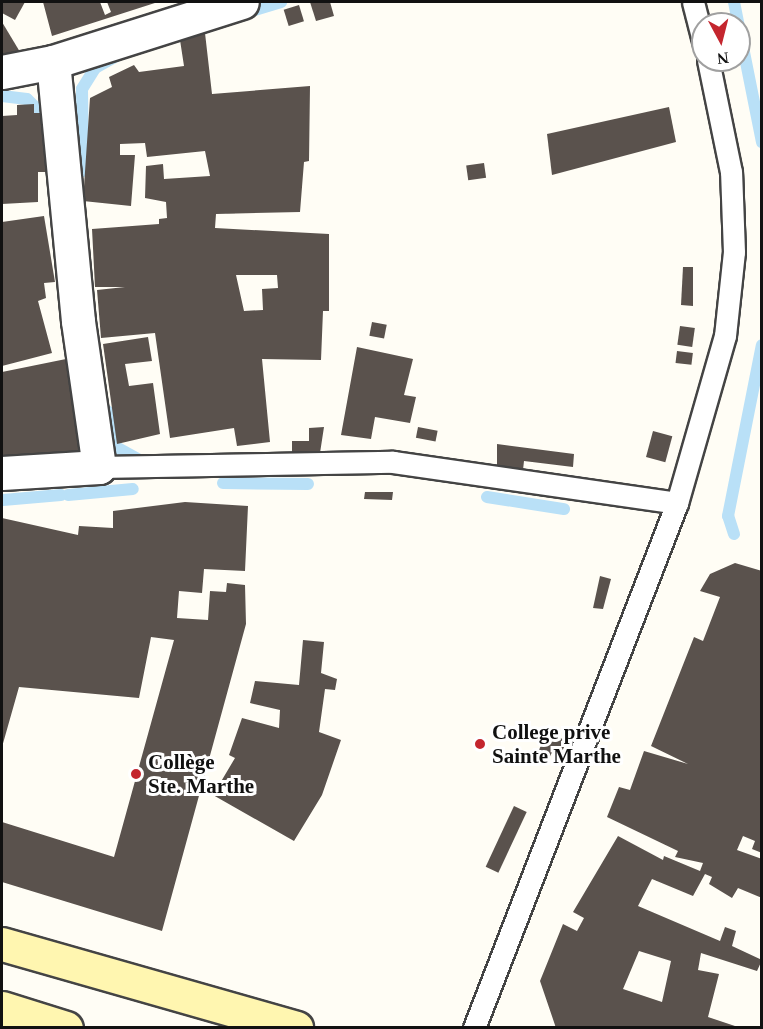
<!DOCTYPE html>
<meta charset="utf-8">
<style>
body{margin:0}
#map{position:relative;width:763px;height:1029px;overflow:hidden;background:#fffdf5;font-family:"Times New Roman",serif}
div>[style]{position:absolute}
.stream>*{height:12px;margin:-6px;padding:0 6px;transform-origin:6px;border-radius:6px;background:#b9e0f7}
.building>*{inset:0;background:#5a524d;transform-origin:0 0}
.roads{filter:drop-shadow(2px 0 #444) drop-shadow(-2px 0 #444) drop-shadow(0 2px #444) drop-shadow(0 -2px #444)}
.service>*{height:21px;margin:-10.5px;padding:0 10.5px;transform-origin:10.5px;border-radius:10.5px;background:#fff}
.minor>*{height:33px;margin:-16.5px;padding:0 16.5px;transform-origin:16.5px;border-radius:16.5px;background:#fff}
.secondary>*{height:33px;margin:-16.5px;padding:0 16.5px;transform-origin:16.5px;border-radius:16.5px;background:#fff6b0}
.dots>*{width:16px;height:16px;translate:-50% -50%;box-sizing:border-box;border:3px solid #fff;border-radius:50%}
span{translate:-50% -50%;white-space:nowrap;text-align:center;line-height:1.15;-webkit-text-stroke:6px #fff;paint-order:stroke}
.poi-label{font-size:21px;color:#111;font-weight:700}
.left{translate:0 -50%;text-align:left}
.frame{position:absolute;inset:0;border:3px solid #111;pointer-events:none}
.north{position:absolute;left:691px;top:12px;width:60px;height:60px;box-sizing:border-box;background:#fff;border:2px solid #a0a0a0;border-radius:50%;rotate:173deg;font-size:16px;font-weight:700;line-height:24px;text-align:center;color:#111}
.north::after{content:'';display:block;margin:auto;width:21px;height:27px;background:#c4262e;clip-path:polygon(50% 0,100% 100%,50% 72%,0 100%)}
</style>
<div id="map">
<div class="stream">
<div style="left:734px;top:2px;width:143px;rotate:78.7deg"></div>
<div style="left:242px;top:14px;width:41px;rotate:-17.1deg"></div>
<div style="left:2px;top:96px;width:25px;rotate:7deg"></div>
<div style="left:27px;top:99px;width:31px;rotate:45deg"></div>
<div style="left:83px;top:171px;width:82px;rotate:-90.7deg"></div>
<div style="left:82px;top:89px;width:25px;rotate:-58deg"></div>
<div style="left:95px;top:68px;width:23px;rotate:-29deg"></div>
<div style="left:107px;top:411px;width:37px;rotate:76deg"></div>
<div style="left:116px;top:447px;width:29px;rotate:29deg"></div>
<div style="left:223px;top:483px;width:85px;rotate:0.7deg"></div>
<div style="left:68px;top:495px;width:65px;rotate:-5.3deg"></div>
<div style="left:487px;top:497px;width:78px;rotate:8.9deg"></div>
<div style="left:3px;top:500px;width:58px;rotate:-4.9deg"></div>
<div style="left:734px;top:534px;width:19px;rotate:-108deg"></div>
<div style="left:728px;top:516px;width:174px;rotate:-78.8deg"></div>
</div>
<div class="building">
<div style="clip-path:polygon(2px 2px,25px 2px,15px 20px,2px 13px)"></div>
<div style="clip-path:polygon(43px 2px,100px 2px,105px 15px,111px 12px,107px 2px,158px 2px,52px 36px)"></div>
<div style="clip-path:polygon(310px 2px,330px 2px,334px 16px,316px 21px)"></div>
<div style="left:299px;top:5px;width:17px;height:16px;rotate:73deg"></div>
<div style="clip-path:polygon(2px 22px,20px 52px,2px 58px)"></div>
<div style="clip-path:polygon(evenodd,205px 33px,212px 94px,310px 86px,309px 161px,304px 162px,300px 212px,216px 214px,215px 228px,329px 234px,329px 311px,323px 311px,321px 360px,262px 359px,270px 442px,237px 446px,234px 428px,170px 438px,155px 333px,101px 338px,97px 290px,125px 287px,95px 287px,92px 229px,159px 224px,159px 219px,167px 218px,166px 202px,145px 198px,146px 166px,163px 164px,164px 179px,210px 176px,205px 151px,147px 157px,145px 143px,120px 144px,120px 155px,135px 155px,131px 206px,83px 201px,90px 98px,112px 87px,109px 77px,134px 65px,139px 72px,184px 66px,180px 40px,205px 33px,236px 275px,277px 275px,278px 288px,262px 289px,263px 310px,244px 311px,236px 275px)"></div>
<div style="clip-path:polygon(34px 104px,34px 113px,42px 113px,48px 172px,38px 172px,38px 202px,2px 204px,2px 116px,17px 115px,17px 105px)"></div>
<div style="clip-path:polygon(669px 107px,676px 142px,552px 175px,547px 134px)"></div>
<div style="left:484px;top:163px;width:15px;height:18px;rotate:82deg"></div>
<div style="clip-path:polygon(44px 216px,55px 282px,44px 283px,46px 298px,38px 301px,52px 353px,2px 366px,2px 222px)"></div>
<div style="clip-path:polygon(683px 267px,693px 267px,693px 306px,681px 305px)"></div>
<div style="left:372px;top:322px;width:15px;height:14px;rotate:11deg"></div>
<div style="left:680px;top:326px;width:15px;height:19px;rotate:8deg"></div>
<div style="clip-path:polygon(148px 337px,152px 361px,125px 364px,129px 386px,153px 383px,160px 434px,117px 444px,103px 344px)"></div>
<div style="clip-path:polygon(357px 347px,413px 359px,404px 395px,416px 397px,410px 423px,375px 417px,371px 439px,341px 435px)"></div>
<div style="left:677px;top:351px;width:16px;height:12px;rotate:7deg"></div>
<div style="clip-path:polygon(66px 359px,79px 450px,68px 459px,2px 470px,2px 372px)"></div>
<div style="clip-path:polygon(324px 427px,320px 453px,292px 455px,292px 441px,309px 441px,309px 428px)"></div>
<div style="left:418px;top:427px;width:20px;height:11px;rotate:11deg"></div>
<div style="left:653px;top:431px;width:20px;height:27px;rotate:15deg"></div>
<div style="clip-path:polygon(497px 444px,574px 454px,573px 467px,524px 461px,523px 470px,497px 466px)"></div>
<div style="clip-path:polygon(365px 492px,393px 492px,392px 500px,364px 499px)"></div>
<div style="clip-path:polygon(185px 502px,248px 506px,245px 571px,204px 569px,202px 593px,179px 591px,177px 618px,208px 620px,210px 591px,226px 592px,227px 583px,245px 585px,246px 624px,162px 931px,2px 882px,2px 822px,114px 857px,174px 640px,151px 637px,139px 698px,19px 687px,2px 747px,2px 518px,78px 535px,79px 526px,113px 528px,113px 511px)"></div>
<div style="clip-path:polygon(evenodd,735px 563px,762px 571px,762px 853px,752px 849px,755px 841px,743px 836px,737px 850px,762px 859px,762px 898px,738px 888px,732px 898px,709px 884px,712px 877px,705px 874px,693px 896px,652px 879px,638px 906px,720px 941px,725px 927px,736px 931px,732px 946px,762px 960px,757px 971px,701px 953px,698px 970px,719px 974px,708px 1017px,741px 1028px,556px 1028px,540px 981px,563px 924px,577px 931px,584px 918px,573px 912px,618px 836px,663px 860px,664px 856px,700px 871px,703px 863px,675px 857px,678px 851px,607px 817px,619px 787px,630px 790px,644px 751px,688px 764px,651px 746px,694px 637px,703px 641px,720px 597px,700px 591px,710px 574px,735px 563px,639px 951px,671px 961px,662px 1002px,623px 989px,639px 951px)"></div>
<div style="clip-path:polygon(600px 576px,611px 579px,603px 609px,593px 608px)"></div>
<div style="clip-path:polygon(303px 640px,324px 642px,321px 673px,337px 679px,335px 690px,325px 689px,319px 732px,341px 740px,322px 795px,294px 841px,213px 795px,235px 758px,229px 755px,242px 718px,279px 728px,280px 710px,250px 703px,255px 681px,299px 685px)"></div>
<div style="clip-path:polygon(548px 735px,567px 740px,562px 752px,553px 750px,547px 763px,534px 757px)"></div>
<div style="left:514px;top:806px;width:14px;height:67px;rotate:25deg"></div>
</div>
<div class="roads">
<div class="service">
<div style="left:693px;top:2px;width:40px;rotate:75.6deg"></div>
<div style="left:99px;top:467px;width:294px;rotate:-1deg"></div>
<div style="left:393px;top:462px;width:287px;rotate:8.2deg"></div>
<div style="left:474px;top:1028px;width:563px;rotate:-68.86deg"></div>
<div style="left:677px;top:503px;width:174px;rotate:-74deg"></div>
<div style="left:725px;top:336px;width:84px;rotate:-83.9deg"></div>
<div style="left:734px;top:252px;width:80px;rotate:-92.1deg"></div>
<div style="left:731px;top:172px;width:114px;rotate:-101.6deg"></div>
</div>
<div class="minor">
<div style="left:2px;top:72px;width:52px;rotate:-11.1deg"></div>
<div style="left:53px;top:62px;width:198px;rotate:-17.6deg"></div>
<div style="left:2px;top:473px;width:97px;rotate:-3.5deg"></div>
<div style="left:99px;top:467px;width:148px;rotate:-98.2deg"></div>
<div style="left:78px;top:321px;width:260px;rotate:-95.5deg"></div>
</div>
<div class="secondary">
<div style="left:2px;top:944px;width:306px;rotate:15.9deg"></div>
<div style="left:2px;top:1008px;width:67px;rotate:17.4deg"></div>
</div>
</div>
<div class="dots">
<div style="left:480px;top:744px;background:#c4262e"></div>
<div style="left:136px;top:774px;background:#c4262e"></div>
</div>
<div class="poi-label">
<span class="left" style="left:492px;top:744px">College prive<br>Sainte Marthe</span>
<span class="left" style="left:148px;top:774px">Collège<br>Ste. Marthe</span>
</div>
<div class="frame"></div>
<div class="north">N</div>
</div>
